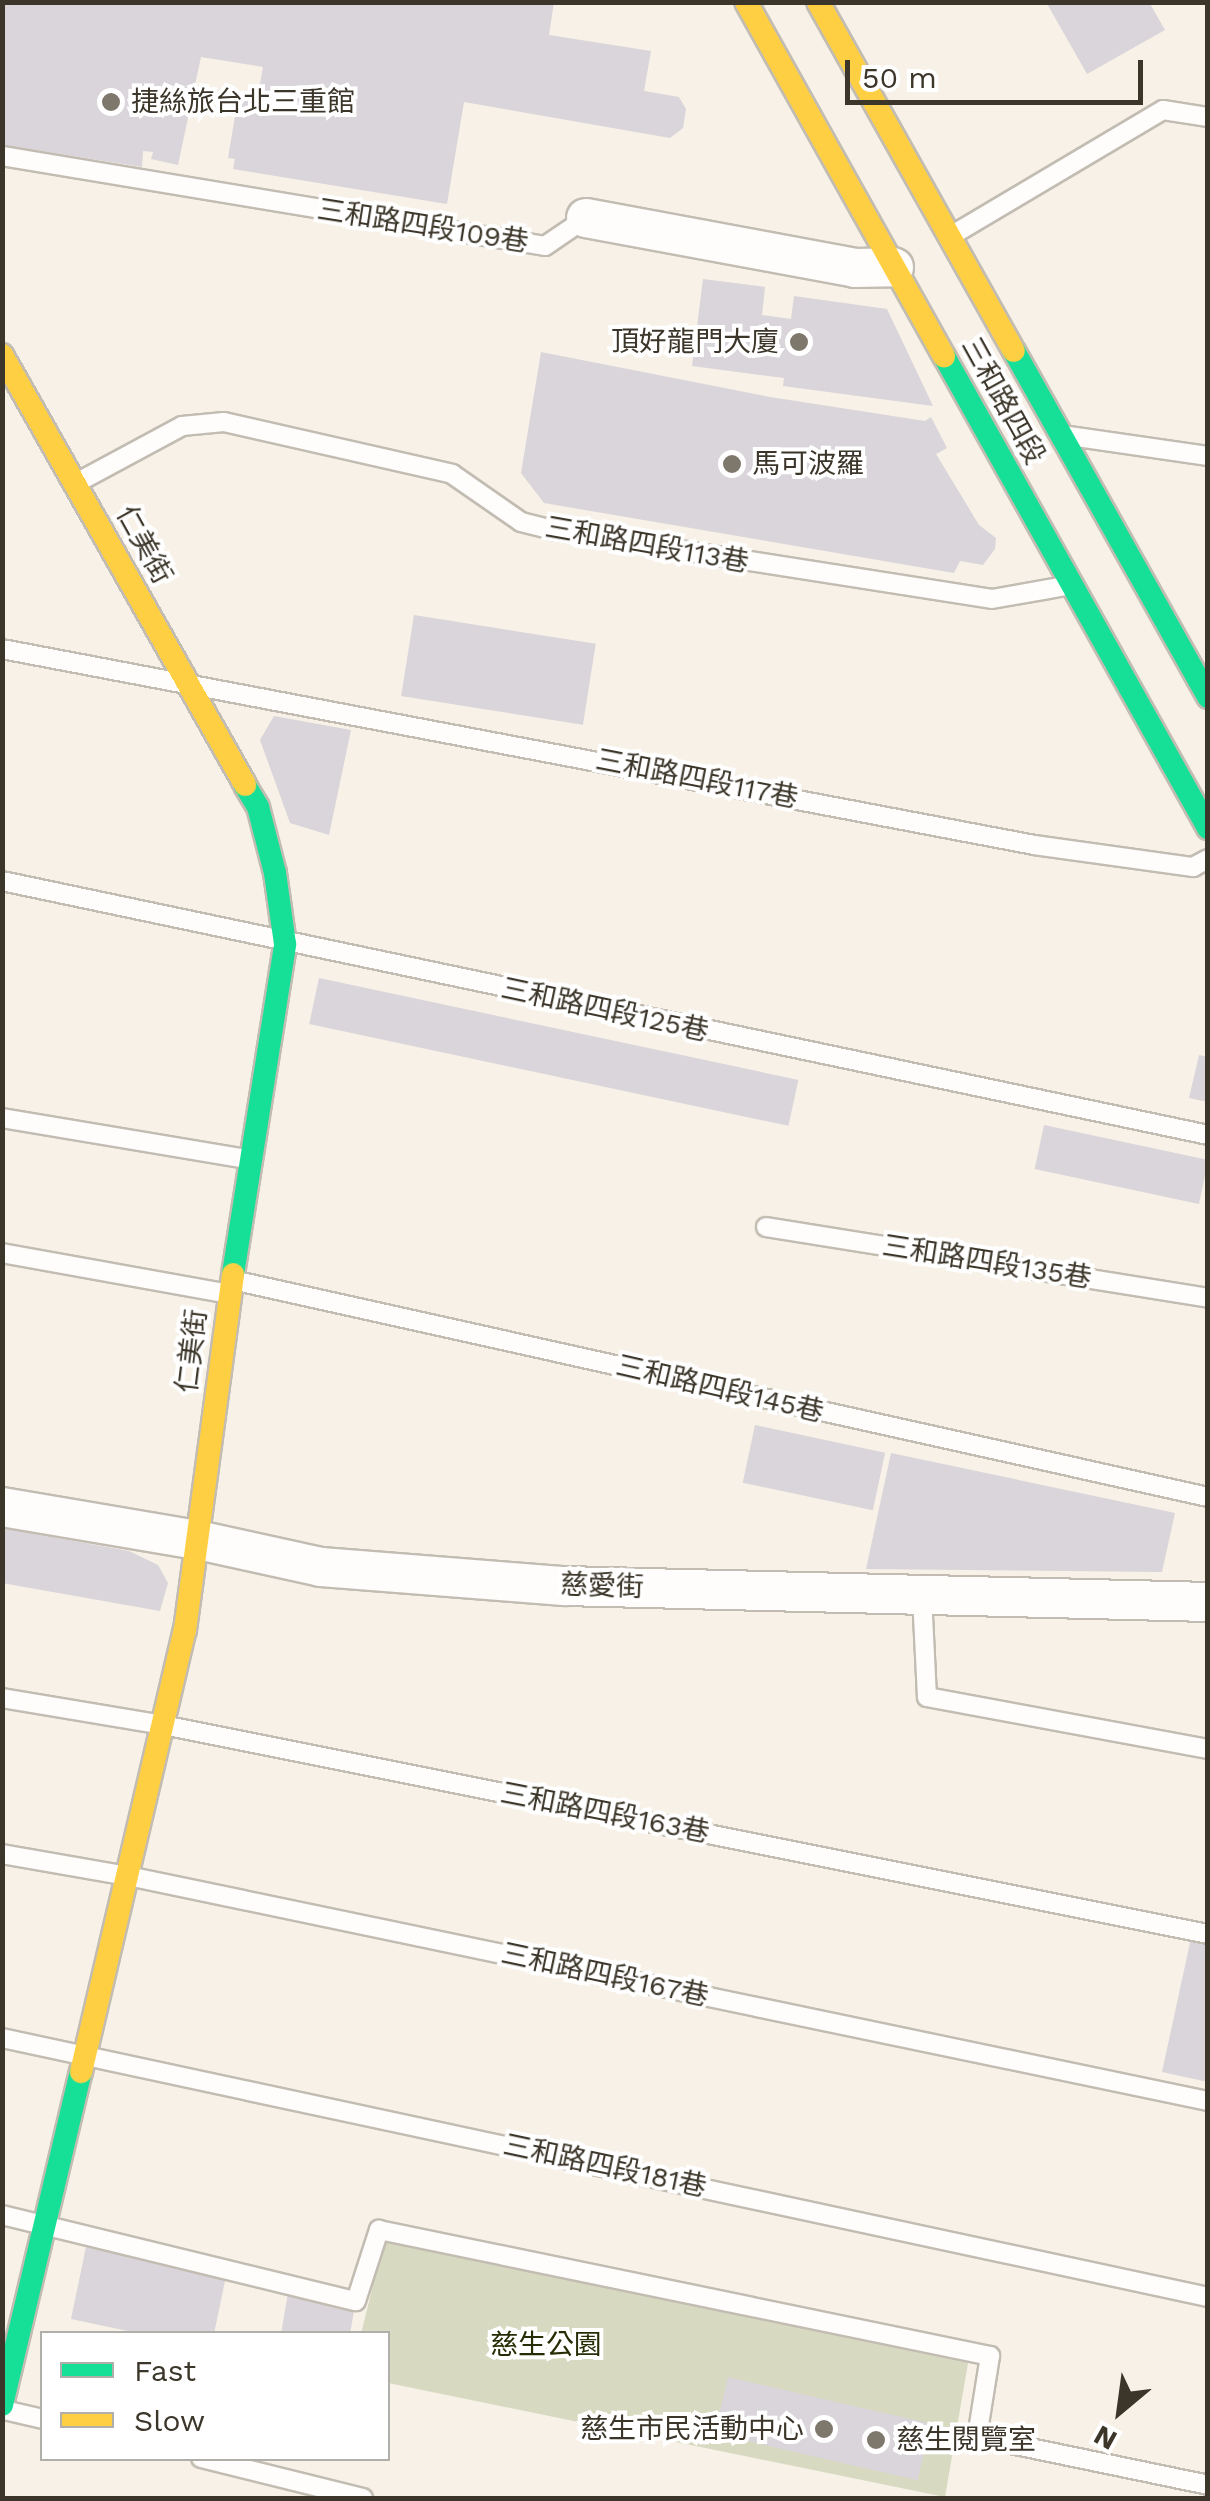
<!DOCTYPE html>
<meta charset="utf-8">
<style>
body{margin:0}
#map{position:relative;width:1210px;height:2501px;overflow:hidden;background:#f7f1e7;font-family:"Work Sans","Noto Sans TC",sans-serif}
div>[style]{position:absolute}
.green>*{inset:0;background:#d7d9c0}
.building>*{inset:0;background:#d9d5da;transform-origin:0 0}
.roads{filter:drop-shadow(2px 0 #c2bcb2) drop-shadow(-2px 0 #c2bcb2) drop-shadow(0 2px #c2bcb2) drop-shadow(0 -2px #c2bcb2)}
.lane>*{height:18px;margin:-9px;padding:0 9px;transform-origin:9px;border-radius:9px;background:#fefdfb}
.street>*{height:38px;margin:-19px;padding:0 19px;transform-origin:19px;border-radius:19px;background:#fefdfb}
.fast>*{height:22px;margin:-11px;padding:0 11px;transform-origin:11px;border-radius:11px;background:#16e098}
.slow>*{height:22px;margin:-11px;padding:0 11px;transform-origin:11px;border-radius:11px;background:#ffcf43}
.dots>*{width:28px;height:28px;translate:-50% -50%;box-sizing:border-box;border:5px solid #fff;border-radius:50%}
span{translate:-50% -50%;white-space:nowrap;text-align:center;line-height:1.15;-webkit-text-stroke:8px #fff;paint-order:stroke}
.poi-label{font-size:28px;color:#3c362a}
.left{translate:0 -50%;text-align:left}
.right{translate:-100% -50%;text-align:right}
.street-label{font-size:28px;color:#3c362a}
.park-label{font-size:28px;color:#272e06}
.frame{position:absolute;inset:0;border:5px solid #3c362a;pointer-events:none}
.legend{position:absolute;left:40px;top:2331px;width:350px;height:130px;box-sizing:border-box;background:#fff;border:2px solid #b1afaa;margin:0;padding:12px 18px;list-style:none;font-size:30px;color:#3c362a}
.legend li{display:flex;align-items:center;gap:20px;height:50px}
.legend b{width:50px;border:2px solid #b1afaa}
.north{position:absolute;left:1070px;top:2361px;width:100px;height:100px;-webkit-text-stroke:8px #fff;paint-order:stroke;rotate:209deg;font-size:28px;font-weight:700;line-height:40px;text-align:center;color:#3c362a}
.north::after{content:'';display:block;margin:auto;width:35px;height:45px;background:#3c362a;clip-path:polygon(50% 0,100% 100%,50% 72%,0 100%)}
.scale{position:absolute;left:845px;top:60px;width:298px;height:45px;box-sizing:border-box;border:5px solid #3c362a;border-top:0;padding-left:12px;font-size:30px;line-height:35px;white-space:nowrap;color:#3c362a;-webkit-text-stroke:8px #fff;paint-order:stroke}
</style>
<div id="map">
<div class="green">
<div style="clip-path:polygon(384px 2241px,968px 2363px,945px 2497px,388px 2383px,388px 2334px,361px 2334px)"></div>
</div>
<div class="building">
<div style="clip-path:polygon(2px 2px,554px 2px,549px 35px,651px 51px,644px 91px,679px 97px,686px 109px,683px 128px,670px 138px,464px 102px,447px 204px,233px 169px,235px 159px,228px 158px,237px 104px,243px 104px,244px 92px,258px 95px,263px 67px,201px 57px,178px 165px,151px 159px,153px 152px,143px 151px,142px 167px,2px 145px)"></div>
<div style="clip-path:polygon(1046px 2px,1149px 2px,1165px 30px,1087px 74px)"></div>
<div style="clip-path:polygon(703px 279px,765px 287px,762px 315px,791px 319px,794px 296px,887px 309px,933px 406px,783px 386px,784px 378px,692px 366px)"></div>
<div style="clip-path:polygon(541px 352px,770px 397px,925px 421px,931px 417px,947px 448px,936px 454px,979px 525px,996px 538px,995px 549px,983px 565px,960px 561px,954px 573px,544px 503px,521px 473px)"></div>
<div style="left:414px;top:615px;width:184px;height:82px;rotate:9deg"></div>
<div style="clip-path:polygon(274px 716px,351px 730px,329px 835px,290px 823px,260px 740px)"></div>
<div style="left:319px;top:978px;width:490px;height:47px;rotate:12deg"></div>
<div style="clip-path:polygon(1199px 1055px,1208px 1057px,1208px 1102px,1189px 1098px)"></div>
<div style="left:1044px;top:1125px;width:168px;height:45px;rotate:12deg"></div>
<div style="left:755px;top:1425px;width:133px;height:59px;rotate:12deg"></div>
<div style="clip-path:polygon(891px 1453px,1175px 1513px,1162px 1572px,866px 1569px)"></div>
<div style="clip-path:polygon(2px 1528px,129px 1551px,158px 1565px,168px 1583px,160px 1611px,2px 1583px)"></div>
<div style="clip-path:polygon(1191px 1938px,1208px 1942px,1208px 2082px,1162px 2072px)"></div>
<div style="clip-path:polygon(86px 2247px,226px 2276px,214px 2334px,142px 2334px,71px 2319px)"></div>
<div style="clip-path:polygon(288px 2293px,355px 2305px,350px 2334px,281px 2334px)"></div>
<div style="left:728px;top:2377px;width:208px;height:58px;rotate:13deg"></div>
</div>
<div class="roads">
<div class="lane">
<div style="left:2px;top:156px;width:550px;rotate:9.41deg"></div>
<div style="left:545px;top:246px;width:50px;rotate:-34.3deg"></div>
<div style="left:954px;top:234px;width:243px;rotate:-30.7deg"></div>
<div style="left:1163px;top:110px;width:46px;rotate:8.8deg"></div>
<div style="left:1069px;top:436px;width:140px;rotate:8.2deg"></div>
<div style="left:80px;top:481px;width:116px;rotate:-28.3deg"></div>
<div style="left:182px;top:426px;width:42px;rotate:-5.4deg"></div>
<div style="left:224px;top:422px;width:234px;rotate:12.8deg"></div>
<div style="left:452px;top:474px;width:84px;rotate:34.8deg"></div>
<div style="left:521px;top:522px;width:32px;rotate:14deg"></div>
<div style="left:552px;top:530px;width:445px;rotate:8.9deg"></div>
<div style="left:992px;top:599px;width:75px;rotate:-10deg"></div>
<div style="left:2px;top:649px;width:1050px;rotate:10.75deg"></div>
<div style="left:1034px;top:845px;width:161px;rotate:7.9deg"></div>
<div style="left:1193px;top:867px;width:17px;rotate:-28deg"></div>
<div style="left:2px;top:881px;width:1232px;rotate:11.89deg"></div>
<div style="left:2px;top:1118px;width:249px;rotate:9.5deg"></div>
<div style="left:766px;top:1227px;width:448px;rotate:9.1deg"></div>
<div style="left:2px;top:1253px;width:227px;rotate:10.2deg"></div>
<div style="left:237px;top:1281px;width:995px;rotate:12.54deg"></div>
<div style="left:922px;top:1595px;width:102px;rotate:87.2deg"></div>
<div style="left:927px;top:1697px;width:286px;rotate:10.5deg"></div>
<div style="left:2px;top:1698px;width:163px;rotate:9.5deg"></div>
<div style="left:163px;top:1725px;width:1066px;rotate:11.31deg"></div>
<div style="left:2px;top:1854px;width:128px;rotate:9.9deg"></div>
<div style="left:128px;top:1876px;width:1103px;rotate:11.77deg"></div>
<div style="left:2px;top:2038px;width:1233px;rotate:12.12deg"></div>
<div style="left:2px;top:2215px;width:364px;rotate:13.7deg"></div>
<div style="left:356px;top:2301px;width:75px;rotate:-72.1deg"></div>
<div style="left:379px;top:2230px;width:624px;rotate:11.65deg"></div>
<div style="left:990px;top:2356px;width:82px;rotate:99.1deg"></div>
<div style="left:977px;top:2437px;width:236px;rotate:11.7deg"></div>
<div style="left:4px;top:2410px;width:39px;rotate:13deg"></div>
<div style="left:201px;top:2458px;width:167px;rotate:13.9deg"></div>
</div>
<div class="street">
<div style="left:586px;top:218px;width:274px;rotate:10.5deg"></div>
<div style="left:855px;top:268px;width:39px;rotate:-1deg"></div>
<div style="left:2px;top:1507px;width:199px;rotate:9.6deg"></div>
<div style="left:198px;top:1540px;width:126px;rotate:12.4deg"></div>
<div style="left:321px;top:1567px;width:244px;rotate:4.5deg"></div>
<div style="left:564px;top:1586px;width:644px;rotate:1.42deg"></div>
</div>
<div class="fast">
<div style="left:1014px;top:351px;width:397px;rotate:60.7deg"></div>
<div style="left:944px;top:356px;width:541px;rotate:60.78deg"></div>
<div style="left:233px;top:1274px;width:334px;rotate:-81deg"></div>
<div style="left:285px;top:944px;width:72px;rotate:-98deg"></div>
<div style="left:275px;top:873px;width:68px;rotate:-104.4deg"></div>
<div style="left:258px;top:807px;width:26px;rotate:-121deg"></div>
<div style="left:2px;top:2405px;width:342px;rotate:-76.7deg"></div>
</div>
<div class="slow">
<div style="left:746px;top:2px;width:406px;rotate:60.8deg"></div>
<div style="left:818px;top:2px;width:400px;rotate:60.7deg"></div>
<div style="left:2px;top:355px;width:494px;rotate:60.5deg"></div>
<div style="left:81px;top:2072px;width:454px;rotate:-76.8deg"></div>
<div style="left:185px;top:1630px;width:359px;rotate:-82.3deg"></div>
</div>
</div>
<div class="dots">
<div style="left:111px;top:102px;background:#7d776c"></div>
<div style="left:799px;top:342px;background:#7d776c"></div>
<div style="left:732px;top:464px;background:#7d776c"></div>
<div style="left:824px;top:2429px;background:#7d776c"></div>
<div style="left:876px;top:2440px;background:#7d776c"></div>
</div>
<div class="poi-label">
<span class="left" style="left:131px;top:102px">捷絲旅台北三重館</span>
<span class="right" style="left:779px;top:342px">頂好龍門大廈</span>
<span class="left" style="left:752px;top:464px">馬可波羅</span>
<span class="right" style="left:804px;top:2429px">慈生市民活動中心</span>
<span class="left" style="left:896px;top:2440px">慈生閱覽室</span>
</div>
<div class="street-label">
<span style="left:423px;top:226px;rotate:9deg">三和路四段109巷</span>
<span style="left:1003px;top:401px;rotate:61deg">三和路四段</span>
<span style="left:144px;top:545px;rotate:61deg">仁美街</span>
<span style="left:647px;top:545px;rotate:10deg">三和路四段113巷</span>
<span style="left:697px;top:779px;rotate:11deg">三和路四段117巷</span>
<span style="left:605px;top:1010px;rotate:12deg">三和路四段125巷</span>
<span style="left:987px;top:1262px;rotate:9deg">三和路四段135巷</span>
<span style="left:192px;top:1351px;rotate:-83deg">仁美街</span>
<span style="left:720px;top:1389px;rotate:13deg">三和路四段145巷</span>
<span style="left:602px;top:1586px;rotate:2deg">慈愛街</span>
<span style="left:605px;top:1813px;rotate:11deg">三和路四段163巷</span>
<span style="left:605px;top:1975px;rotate:12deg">三和路四段167巷</span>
<span style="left:605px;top:2166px;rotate:12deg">三和路四段181巷</span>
</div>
<div class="park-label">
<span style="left:546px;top:2345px">慈生公園</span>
</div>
<div class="frame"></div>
<ul class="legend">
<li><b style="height:12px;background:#16e098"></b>Fast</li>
<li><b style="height:12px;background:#ffcf43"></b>Slow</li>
</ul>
<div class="north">N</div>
<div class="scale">50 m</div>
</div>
